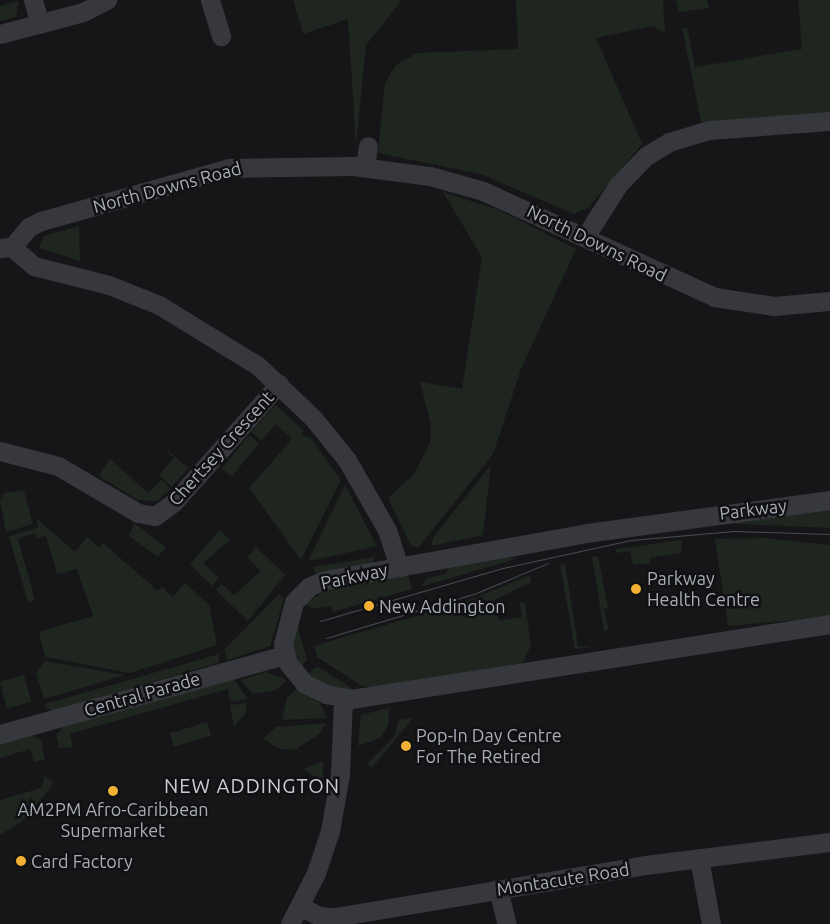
<!DOCTYPE html>
<style>
body{margin:0}
#map{position:relative;width:830px;height:924px;overflow:hidden;background:#161618;font-family:Ubuntu,sans-serif}
div>[style]{position:absolute}
.green>*{inset:0;background:#1e261f;transform-origin:0 0}
.minor>*{height:19px;margin:-9.5px;padding:0 9.5px;transform-origin:9.5px;border-radius:9.5px;background:#37383d}
.tram>*{height:1px;margin:-0.5px;padding:0 0.5px;transform-origin:0.5px;border-radius:0.5px;background:#4a4c52}
.dots>*{width:14px;height:14px;translate:-50% -50%;box-sizing:border-box;border:2px solid #111113;border-radius:50%}
span{translate:-50% -50%;white-space:nowrap;text-align:center;line-height:1.15;-webkit-text-stroke:5px #111113;paint-order:stroke}
.street-label{font-size:18px;color:#a8adb8}
.poi-label{font-size:18px;color:#a8adb8}
.left{translate:0 -50%;text-align:left}
.quarter-label{font-size:20px;color:#c9ccd4;letter-spacing:1px}
</style>
<div id="map">
<div class="green">
<div style="clip-path:polygon(293px 0,402px 0,366px 45px,356px 145px,348px 19px,303px 34px)"></div>
<div style="clip-path:polygon(516px 0,663px 0,665px 33px,652px 26px,596px 38px,642px 144px,589px 207px,574px 214px,481px 174px,378px 153px,385px 83px,396px 65px,417px 53px,518px 49px)"></div>
<div style="clip-path:polygon(676px 0,707px 0,709px 8px,679px 12px)"></div>
<div style="clip-path:polygon(798px 0,830px 0,830px 114px,701px 122px,682px 28px,687px 27px,695px 67px,802px 49px)"></div>
<div style="clip-path:polygon(19px 1px,16px 17px,0 21px,0 6px)"></div>
<div style="clip-path:polygon(443px 192px,499px 210px,576px 249px,521px 369px,493px 454px,418px 548px,411px 545px,388px 498px,414px 474px,430px 443px,431px 424px,420px 382px,462px 389px,482px 257px)"></div>
<div style="clip-path:polygon(79px 226px,80px 261px,39px 248px,44px 236px)"></div>
<div style="clip-path:polygon(276px 405px,304px 431px,301px 436px,310px 437px,341px 480px,301px 560px,249px 488px,292px 439px,276px 424px,261px 441px,251px 432px)"></div>
<div style="left:249px;top:435px;width:13px;height:43px;rotate:39deg"></div>
<div style="clip-path:polygon(161px 445px,188px 468px,172px 487px,159px 475px,174px 458px)"></div>
<div style="clip-path:polygon(110px 459px,148px 493px,161px 480px,171px 489px,157px 501px,138px 500px,99px 476px)"></div>
<div style="clip-path:polygon(491px 465px,483px 535px,431px 546px,434px 536px)"></div>
<div style="clip-path:polygon(345px 485px,377px 546px,310px 561px,309px 559px)"></div>
<div style="clip-path:polygon(24px 490px,33px 524px,6px 532px,0 501px,4px 493px)"></div>
<div style="clip-path:polygon(830px 507px,830px 528px,718px 523px)"></div>
<div style="clip-path:polygon(36px 518px,75px 552px,87px 537px,99px 547px,103px 543px,158px 591px,162px 587px,173px 597px,185px 583px,209px 605px,217px 645px,130px 673px,45px 657px,39px 632px,93px 616px,77px 569px,57px 574px,46px 536px,37px 538px,36px 533px,18px 539px,35px 600px,28px 603px,9px 536px,38px 528px)"></div>
<div style="clip-path:polygon(134px 523px,166px 547px,158px 557px,129px 536px)"></div>
<div style="clip-path:polygon(220px 530px,230px 540px,203px 563px,219px 578px,212px 586px,190px 564px)"></div>
<div style="clip-path:polygon(764px 538px,830px 545px,830px 617px,728px 626px,715px 539px)"></div>
<div style="clip-path:polygon(681px 540px,682px 553px,650px 558px,650px 563px,633px 565px,630px 551px,616px 553px,616px 549px)"></div>
<div style="clip-path:polygon(256px 547px,285px 575px,248px 621px,216px 590px,222px 584px,234px 595px,261px 571px,247px 557px)"></div>
<div style="clip-path:polygon(504px 556px,516px 559px,420px 587px,427px 578px,446px 574px,448px 567px)"></div>
<div style="clip-path:polygon(598px 556px,608px 608px,604px 609px,609px 630px,604px 631px,592px 557px)"></div>
<div style="clip-path:polygon(375px 557px,373px 563px,316px 574px,313px 567px)"></div>
<div style="clip-path:polygon(565px 564px,578px 646px,593px 647px,575px 649px,560px 565px)"></div>
<div style="clip-path:polygon(408px 574px,412px 589px,333px 612px,331px 606px,312px 609px,306px 603px,329px 588px)"></div>
<div style="clip-path:polygon(530px 575px,531px 582px,495px 600px,499px 621px,522px 617px,520px 602px,525px 603px,531px 646px,522px 663px,380px 688px,362px 686px,317px 657px,314px 646px,467px 601px)"></div>
<div style="clip-path:polygon(279px 594px,284px 598px,270px 646px,228px 660px,224px 650px)"></div>
<div style="clip-path:polygon(297px 624px,307px 660px,301px 667px,293px 643px)"></div>
<div style="clip-path:polygon(219px 654px,218px 663px,52px 711px,47px 708px,45px 704px)"></div>
<div style="clip-path:polygon(45px 661px,125px 675px,44px 699px,36px 673px)"></div>
<div style="clip-path:polygon(316px 667px,320px 668px,358px 692px,324px 685px,308px 674px)"></div>
<div style="clip-path:polygon(266px 672px,287px 680px,276px 690px,253px 694px,241px 680px)"></div>
<div style="left:24px;top:675px;width:28px;height:25px;rotate:75deg"></div>
<div style="clip-path:polygon(233px 678px,248px 699px,230px 702px,228px 689px,70px 734px,73px 747px,59px 748px,56px 735px,65px 725px)"></div>
<div style="clip-path:polygon(296px 689px,320px 703px,327px 718px,282px 720px,287px 698px)"></div>
<div style="clip-path:polygon(247px 703px,245px 714px,234px 727px,230px 705px)"></div>
<div style="clip-path:polygon(389px 708px,388px 725px,380px 738px,358px 746px,361px 715px)"></div>
<div style="clip-path:polygon(413px 718px,372px 768px,367px 764px,394px 737px,399px 720px)"></div>
<div style="left:207px;top:722px;width:14px;height:39px;rotate:73deg"></div>
<div style="clip-path:polygon(326px 723px,319px 734px,295px 750px,280px 749px,263px 739px,276px 727px)"></div>
<div style="clip-path:polygon(31px 735px,41px 740px,45px 760px,34px 762px,30px 749px,0 758px,0 743px)"></div>
<div style="clip-path:polygon(323px 761px,323px 781px,304px 770px,305px 769px)"></div>
<div style="clip-path:polygon(45px 776px,53px 781px,50px 789px,21px 822px,0 835px,0 800px,41px 788px)"></div>
</div>
<div class="minor">
<div style="left:33px;top:0;width:25px;rotate:74deg"></div>
<div style="left:210px;top:0;width:38px;rotate:73deg"></div>
<div style="left:0;top:34px;width:86px;rotate:-14.8deg"></div>
<div style="left:83px;top:12px;width:27px;rotate:-27deg"></div>
<div style="left:365px;top:167px;width:21px;rotate:-82deg"></div>
<div style="left:585px;top:237px;width:62px;rotate:-57.6deg"></div>
<div style="left:618px;top:185px;width:40px;rotate:-46deg"></div>
<div style="left:646px;top:156px;width:27px;rotate:-31deg"></div>
<div style="left:669px;top:142px;width:42px;rotate:-16.7deg"></div>
<div style="left:709px;top:130px;width:121px;rotate:-4.3deg"></div>
<div style="left:12px;top:247px;width:26px;rotate:-50deg"></div>
<div style="left:29px;top:227px;width:13px;rotate:-27deg"></div>
<div style="left:41px;top:221px;width:195px;rotate:-15.7deg"></div>
<div style="left:229px;top:168px;width:124px;rotate:-0.9deg"></div>
<div style="left:353px;top:166px;width:78px;rotate:7.4deg"></div>
<div style="left:430px;top:176px;width:55px;rotate:15.8deg"></div>
<div style="left:483px;top:191px;width:254px;rotate:24.6deg"></div>
<div style="left:714px;top:297px;width:61px;rotate:8.5deg"></div>
<div style="left:774px;top:306px;width:56px;rotate:-5.1deg"></div>
<div style="left:0;top:248px;width:12px;rotate:-5deg"></div>
<div style="left:12px;top:247px;width:29px;rotate:41deg"></div>
<div style="left:34px;top:266px;width:77px;rotate:14.2deg"></div>
<div style="left:109px;top:285px;width:54px;rotate:21.8deg"></div>
<div style="left:159px;top:305px;width:116px;rotate:31.6deg"></div>
<div style="left:258px;top:366px;width:76px;rotate:43.4deg"></div>
<div style="left:313px;top:418px;width:54px;rotate:51deg"></div>
<div style="left:347px;top:460px;width:81px;rotate:60.3deg"></div>
<div style="left:387px;top:530px;width:39px;rotate:72deg"></div>
<div style="left:0;top:451px;width:60px;rotate:14.5deg"></div>
<div style="left:58px;top:466px;width:93px;rotate:30.4deg"></div>
<div style="left:138px;top:513px;width:17px;rotate:10deg"></div>
<div style="left:155px;top:516px;width:24px;rotate:-36deg"></div>
<div style="left:174px;top:502px;width:158px;rotate:-48.3deg"></div>
<div style="left:830px;top:500px;width:245px;rotate:172.3deg"></div>
<div style="left:587px;top:533px;width:266px;rotate:169.8deg"></div>
<div style="left:325px;top:580px;width:16px;rotate:158deg"></div>
<div style="left:310px;top:586px;width:23px;rotate:135deg"></div>
<div style="left:294px;top:602px;width:43px;rotate:104.7deg"></div>
<div style="left:283px;top:644px;width:20px;rotate:75deg"></div>
<div style="left:288px;top:663px;width:26px;rotate:51deg"></div>
<div style="left:304px;top:683px;width:25px;rotate:27deg"></div>
<div style="left:326px;top:694px;width:25px;rotate:11deg"></div>
<div style="left:351px;top:699px;width:485px;rotate:-8.9deg"></div>
<div style="left:0;top:734px;width:295px;rotate:-15.5deg"></div>
<div style="left:699px;top:858px;width:67px;rotate:79.7deg"></div>
<div style="left:498px;top:889px;width:36px;rotate:76deg"></div>
<div style="left:300px;top:906px;width:21px;rotate:28deg"></div>
<div style="left:319px;top:916px;width:16px;rotate:4deg"></div>
<div style="left:335px;top:917px;width:314px;rotate:-9.5deg"></div>
<div style="left:645px;top:865px;width:186px;rotate:-7.1deg"></div>
<div style="left:290px;top:924px;width:57px;rotate:-63deg"></div>
<div style="left:316px;top:873px;width:44px;rotate:-71.6deg"></div>
<div style="left:330px;top:831px;width:58px;rotate:-80deg"></div>
<div style="left:340px;top:774px;width:75px;rotate:-87.7deg"></div>
</div>
<div class="tram">
<div style="left:320px;top:621px;width:191px;rotate:-16.2deg"></div>
<div style="left:503px;top:568px;width:131px;rotate:-12.3deg"></div>
<div style="left:631px;top:540px;width:103px;rotate:-5deg"></div>
<div style="left:734px;top:531px;width:96px;rotate:1.8deg"></div>
<div style="left:326px;top:638px;width:154px;rotate:-16.6deg"></div>
<div style="left:474px;top:594px;width:80px;rotate:-22.7deg"></div>
</div>
<div class="dots">
<div style="left:636px;top:589px;background:#f2b134"></div>
<div style="left:369px;top:606px;background:#f2b134"></div>
<div style="left:406px;top:746px;background:#f2b134"></div>
<div style="left:113px;top:791px;background:#f2b134"></div>
<div style="left:21px;top:861px;background:#f2b134"></div>
</div>
<div class="street-label">
<span style="left:167px;top:187px;rotate:-15deg">North Downs Road</span>
<span style="left:597px;top:243px;rotate:26deg">North Downs Road</span>
<span style="left:221px;top:448px;rotate:-48deg">Chertsey Crescent</span>
<span style="left:753px;top:509px;rotate:-7deg">Parkway</span>
<span style="left:354px;top:576px;rotate:-12deg">Parkway</span>
<span style="left:142px;top:694px;rotate:-16deg">Central Parade</span>
<span style="left:563px;top:879px;rotate:-9deg">Montacute Road</span>
</div>
<div class="poi-label">
<span class="left" style="left:647px;top:589px">Parkway<br>Health Centre</span>
<span class="left" style="left:379px;top:606px">New Addington</span>
<span class="left" style="left:416px;top:746px">Pop-In Day Centre<br>For The Retired</span>
<span style="left:113px;top:820px">AM2PM Afro-Caribbean<br>Supermarket</span>
<span class="left" style="left:31px;top:861px">Card Factory</span>
</div>
<div class="quarter-label">
<span style="left:252px;top:785px">NEW ADDINGTON</span>
</div>
</div>
